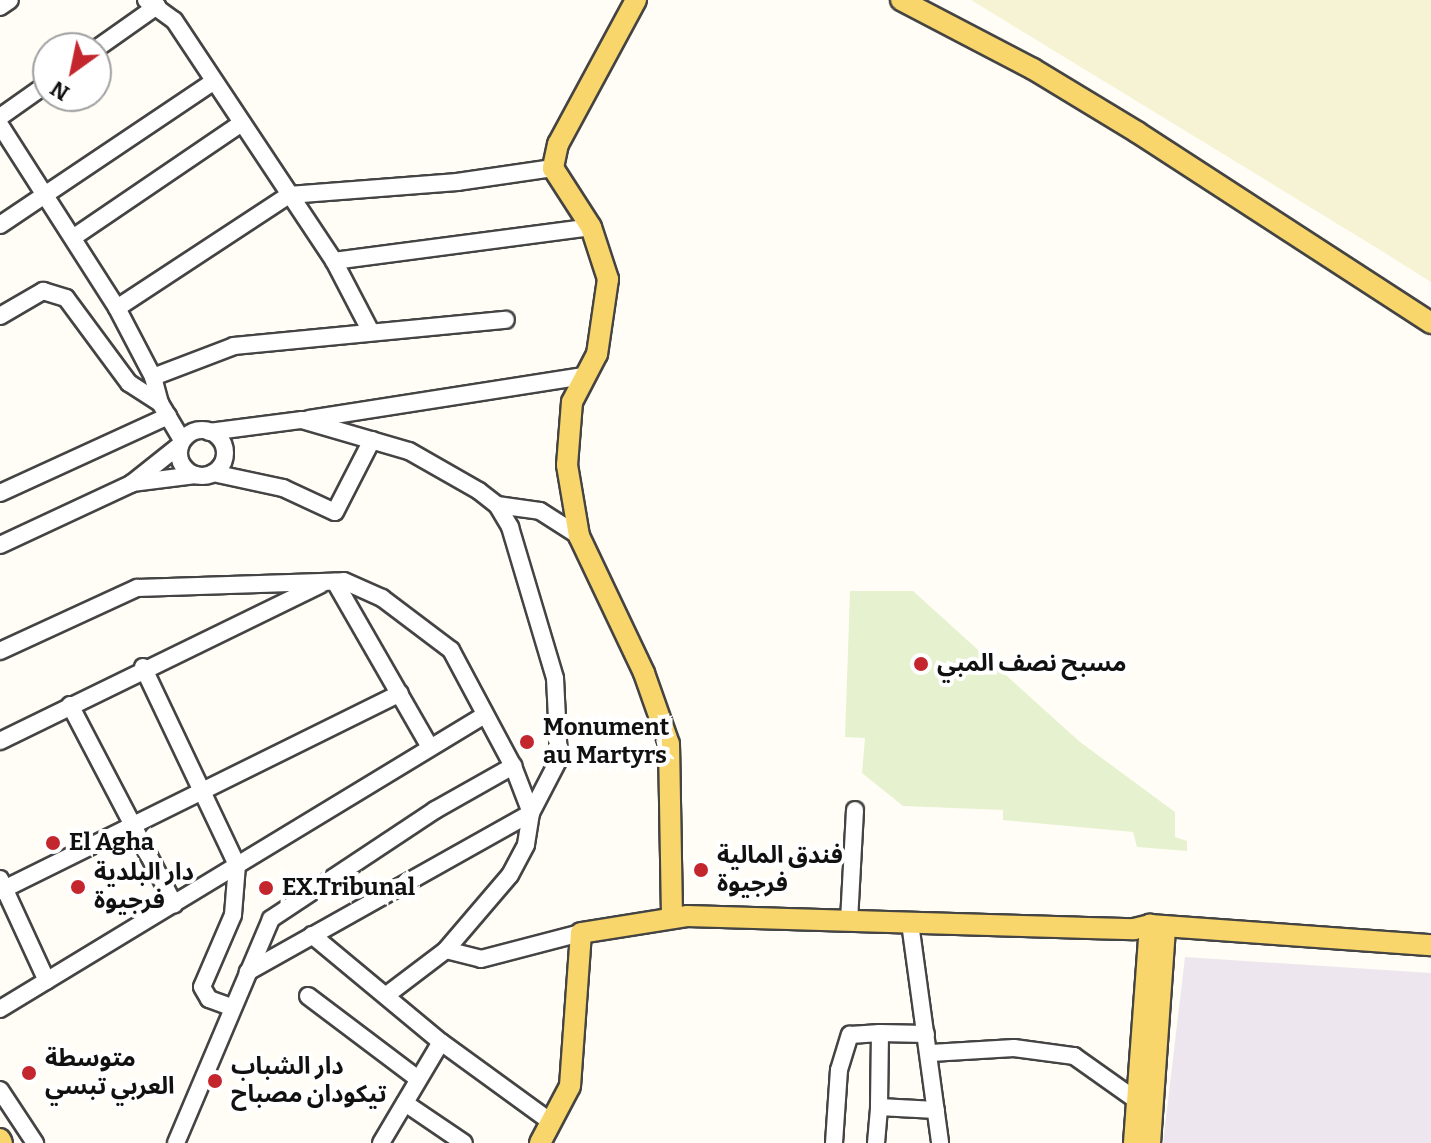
<!DOCTYPE html>
<meta charset="utf-8">
<style>
body{margin:0}
#map{position:relative;width:1431px;height:1143px;overflow:hidden;background:#fffdf5;font-family:Bitter,"Noto Sans Arabic",serif}
div>[style]{position:absolute}
.industrial>*{inset:0;background:#eee6ef}
.farmland>*{inset:0;background:#f6f3d4}
.pitch>*{inset:0;background:#e6f2cf}
.roads{filter:drop-shadow(2px 0 #444) drop-shadow(-2px 0 #444) drop-shadow(0 2px #444) drop-shadow(0 -2px #444)}
.minor>*{height:16px;margin:-8px;padding:0 8px;transform-origin:8px;border-radius:8px;background:#fff}
.minor>.ring{margin:-8px;padding:0;box-sizing:content-box;background:none;border:16px solid #fff;border-radius:50%}
.major>*{height:20px;margin:-10px;padding:0 10px;transform-origin:10px;border-radius:10px;background:#f9d66b}
.dots>*{width:22px;height:22px;translate:-50% -50%;box-sizing:border-box;border:4px solid #fff;border-radius:50%}
span{translate:-50% -50%;white-space:nowrap;text-align:center;line-height:1.15;-webkit-text-stroke:8px #fff;paint-order:stroke}
.poi-label{font-size:24px;color:#111;font-weight:700}
.left{translate:0 -50%;text-align:left}
.north{position:absolute;left:32px;top:32px;width:80px;height:80px;box-sizing:border-box;background:#fff;border:2px solid #a0a0a0;border-radius:50%;rotate:213deg;font-size:22px;font-weight:700;line-height:32px;text-align:center;color:#111}
.north::after{content:'';display:block;margin:auto;width:28px;height:36px;background:#c4262e;clip-path:polygon(50% 0,100% 100%,50% 72%,0 100%)}
</style>
<div id="map">
<div class="industrial">
<div style="clip-path:polygon(1185px 957px,1431px 973px,1431px 1143px,1163px 1143px)"></div>
</div>
<div class="farmland">
<div style="clip-path:polygon(971px 0,1431px 0,1431px 282px,1377px 248px)"></div>
</div>
<div class="pitch">
<div style="clip-path:polygon(850px 591px,913px 591px,1080px 742px,1175px 812px,1175px 837px,1187px 841px,1187px 851px,1137px 847px,1133px 832px,1003px 820px,1003px 810px,903px 806px,862px 773px,865px 738px,845px 737px)"></div>
</div>
<div class="roads">
<div class="minor">
<div style="left:146px;top:0;width:34px;rotate:36deg"></div>
<div style="left:174px;top:20px;width:289px;rotate:56.4deg"></div>
<div style="left:334px;top:261px;width:80px;rotate:62.5deg"></div>
<div style="left:0;top:7px;width:12px;rotate:-35deg"></div>
<div style="left:96px;top:49px;width:75px;rotate:-35.2deg"></div>
<div style="left:0;top:117px;width:59px;rotate:-35.3deg"></div>
<div style="left:0;top:125px;width:217px;rotate:57.4deg"></div>
<div style="left:117px;top:308px;width:78px;rotate:62.4deg"></div>
<div style="left:153px;top:377px;width:27px;rotate:75deg"></div>
<div style="left:160px;top:403px;width:43px;rotate:59.3deg"></div>
<div style="left:0;top:225px;width:258px;rotate:-33.9deg"></div>
<div style="left:74px;top:237px;width:203px;rotate:-34.2deg"></div>
<div style="left:334px;top:261px;width:259px;rotate:-7.5deg"></div>
<div style="left:117px;top:308px;width:206px;rotate:-33.3deg"></div>
<div style="left:289px;top:195px;width:169px;rotate:-4.4deg"></div>
<div style="left:457px;top:182px;width:97px;rotate:-8.3deg"></div>
<div style="left:0;top:316px;width:50px;rotate:-30.2deg"></div>
<div style="left:43px;top:291px;width:24px;rotate:17deg"></div>
<div style="left:66px;top:298px;width:106px;rotate:53.5deg"></div>
<div style="left:129px;top:383px;width:37px;rotate:33deg"></div>
<div style="left:153px;top:377px;width:87px;rotate:-20.9deg"></div>
<div style="left:234px;top:346px;width:273px;rotate:-5.5deg"></div>
<div style="left:309px;top:419px;width:278px;rotate:-8.9deg"></div>
<div class="ring" style="left:179px;top:430px;width:30px;height:30px"></div>
<div style="left:209px;top:432px;width:94px;rotate:-7.4deg"></div>
<div style="left:302px;top:420px;width:111px;rotate:16.2deg"></div>
<div style="left:409px;top:451px;width:81px;rotate:29.7deg"></div>
<div style="left:479px;top:491px;width:23px;rotate:38deg"></div>
<div style="left:497px;top:505px;width:26px;rotate:59deg"></div>
<div style="left:510px;top:527px;width:158px;rotate:73.4deg"></div>
<div style="left:555px;top:678px;width:81px;rotate:87.2deg"></div>
<div style="left:559px;top:759px;width:61px;rotate:117.4deg"></div>
<div style="left:531px;top:813px;width:32px;rotate:99deg"></div>
<div style="left:526px;top:845px;width:34px;rotate:118deg"></div>
<div style="left:510px;top:875px;width:99px;rotate:130.5deg"></div>
<div style="left:446px;top:950px;width:73px;rotate:142.8deg"></div>
<div style="left:213px;top:473px;width:72px;rotate:12.1deg"></div>
<div style="left:283px;top:488px;width:57px;rotate:24.8deg"></div>
<div style="left:335px;top:512px;width:81px;rotate:-62.8deg"></div>
<div style="left:132px;top:483px;width:64px;rotate:-7.2deg"></div>
<div style="left:0;top:493px;width:185px;rotate:-24.6deg"></div>
<div style="left:497px;top:505px;width:43px;rotate:7.9deg"></div>
<div style="left:540px;top:511px;width:46px;rotate:32.7deg"></div>
<div style="left:0;top:545px;width:145px;rotate:-25deg"></div>
<div style="left:131px;top:484px;width:63px;rotate:-38.5deg"></div>
<div style="left:335px;top:582px;width:190px;rotate:60.1deg"></div>
<div style="left:0;top:651px;width:151px;rotate:-24.7deg"></div>
<div style="left:137px;top:588px;width:207px;rotate:-1.9deg"></div>
<div style="left:344px;top:581px;width:42px;rotate:24.1deg"></div>
<div style="left:382px;top:598px;width:86px;rotate:37deg"></div>
<div style="left:451px;top:650px;width:132px;rotate:61.9deg"></div>
<div style="left:513px;top:766px;width:50px;rotate:69deg"></div>
<div style="left:531px;top:813px;width:325px;rotate:150.7deg"></div>
<div style="left:143px;top:667px;width:219px;rotate:64.6deg"></div>
<div style="left:237px;top:865px;width:50px;rotate:94.6deg"></div>
<div style="left:233px;top:915px;width:78px;rotate:113.3deg"></div>
<div style="left:202px;top:987px;width:14px;rotate:60deg"></div>
<div style="left:209px;top:999px;width:23px;rotate:20deg"></div>
<div style="left:70px;top:705px;width:225px;rotate:62.4deg"></div>
<div style="left:0;top:741px;width:356px;rotate:-26deg"></div>
<div style="left:0;top:879px;width:112px;rotate:65.3deg"></div>
<div style="left:0;top:891px;width:446px;rotate:-26.3deg"></div>
<div style="left:849px;top:921px;width:111px;rotate:-86.9deg"></div>
<div style="left:910px;top:923px;width:222px;rotate:82.2deg"></div>
<div style="left:312px;top:935px;width:168px;rotate:39.7deg"></div>
<div style="left:441px;top:1042px;width:136px;rotate:36deg"></div>
<div style="left:446px;top:950px;width:36px;rotate:14deg"></div>
<div style="left:481px;top:959px;width:103px;rotate:-14.6deg"></div>
<div style="left:308px;top:996px;width:138px;rotate:37deg"></div>
<div style="left:0;top:1009px;width:565px;rotate:-31.24deg"></div>
<div style="left:880px;top:1033px;width:46px;rotate:1.2deg"></div>
<div style="left:931px;top:1053px;width:83px;rotate:-3.4deg"></div>
<div style="left:1014px;top:1048px;width:61px;rotate:7.6deg"></div>
<div style="left:1074px;top:1056px;width:80px;rotate:35.3deg"></div>
<div style="left:0;top:1090px;width:64px;rotate:56.6deg"></div>
<div style="left:405px;top:1103px;width:71px;rotate:34.1deg"></div>
<div style="left:176px;top:1143px;width:243px;rotate:-67deg"></div>
<div style="left:271px;top:919px;width:197px;rotate:-33.6deg"></div>
<div style="left:435px;top:810px;width:90px;rotate:-29.4deg"></div>
<div style="left:381px;top:1143px;width:117px;rotate:-59.3deg"></div>
<div style="left:834px;top:1143px;width:73px;rotate:-86.1deg"></div>
<div style="left:839px;top:1070px;width:37px;rotate:-73deg"></div>
<div style="left:850px;top:1035px;width:30px;rotate:-4deg"></div>
<div style="left:880px;top:1033px;width:74px;rotate:90.8deg"></div>
<div style="left:879px;top:1107px;width:57px;rotate:3deg"></div>
<div style="left:876px;top:1143px;width:36px;rotate:-85deg"></div>
</div>
<div class="major">
<div style="left:636px;top:0;width:164px;rotate:118.4deg"></div>
<div style="left:558px;top:144px;width:25px;rotate:102deg"></div>
<div style="left:553px;top:168px;width:70px;rotate:57.2deg"></div>
<div style="left:591px;top:227px;width:55px;rotate:71.9deg"></div>
<div style="left:608px;top:279px;width:76px;rotate:98.3deg"></div>
<div style="left:597px;top:354px;width:54px;rotate:117.5deg"></div>
<div style="left:572px;top:402px;width:63px;rotate:94.5deg"></div>
<div style="left:567px;top:465px;width:72px;rotate:80.4deg"></div>
<div style="left:579px;top:536px;width:152px;rotate:64.6deg"></div>
<div style="left:644px;top:673px;width:75px;rotate:70.6deg"></div>
<div style="left:669px;top:744px;width:173px;rotate:89deg"></div>
<div style="left:901px;top:0;width:149px;rotate:27.6deg"></div>
<div style="left:1033px;top:69px;width:122px;rotate:31.2deg"></div>
<div style="left:1137px;top:132px;width:351px;rotate:33deg"></div>
<div style="left:0;top:1139px;width:4px;rotate:63deg"></div>
<div style="left:540px;top:1143px;width:64px;rotate:-62.2deg"></div>
<div style="left:570px;top:1086px;width:153px;rotate:-85.9deg"></div>
<div style="left:581px;top:933px;width:107px;rotate:-9.1deg"></div>
<div style="left:687px;top:916px;width:447px;rotate:1.7deg"></div>
<div style="left:1134px;top:929px;width:16px;rotate:-14deg"></div>
<div style="left:1150px;top:925px;width:282px;rotate:4.1deg"></div>
<div style="left:1134px;top:1143px;width:219px;rotate:-85.8deg"></div>
<div style="left:1150px;top:1143px;width:217px;rotate:-86deg"></div>
</div>
</div>
<div class="dots">
<div style="left:921px;top:664px;background:#c4262e"></div>
<div style="left:527px;top:742px;background:#c4262e"></div>
<div style="left:53px;top:843px;background:#c4262e"></div>
<div style="left:701px;top:870px;background:#c4262e"></div>
<div style="left:78px;top:887px;background:#c4262e"></div>
<div style="left:266px;top:888px;background:#c4262e"></div>
<div style="left:29px;top:1073px;background:#c4262e"></div>
<div style="left:215px;top:1081px;background:#c4262e"></div>
</div>
<div class="poi-label">
<span class="left" style="left:937px;top:664px">مسبح نصف المبي</span>
<span class="left" style="left:543px;top:742px">Monument<br>au Martyrs</span>
<span class="left" style="left:69px;top:843px">El Agha</span>
<span class="left" style="left:717px;top:870px">فندق المالية<br>فرجيوة</span>
<span class="left" style="left:94px;top:887px">دار البلدية<br>فرجيوة</span>
<span class="left" style="left:282px;top:888px">EX.Tribunal</span>
<span class="left" style="left:45px;top:1073px">متوسطة<br>العربي تبسي</span>
<span class="left" style="left:231px;top:1081px">دار الشباب<br>تيكودان مصباح</span>
</div>
<div class="north">N</div>
</div>
